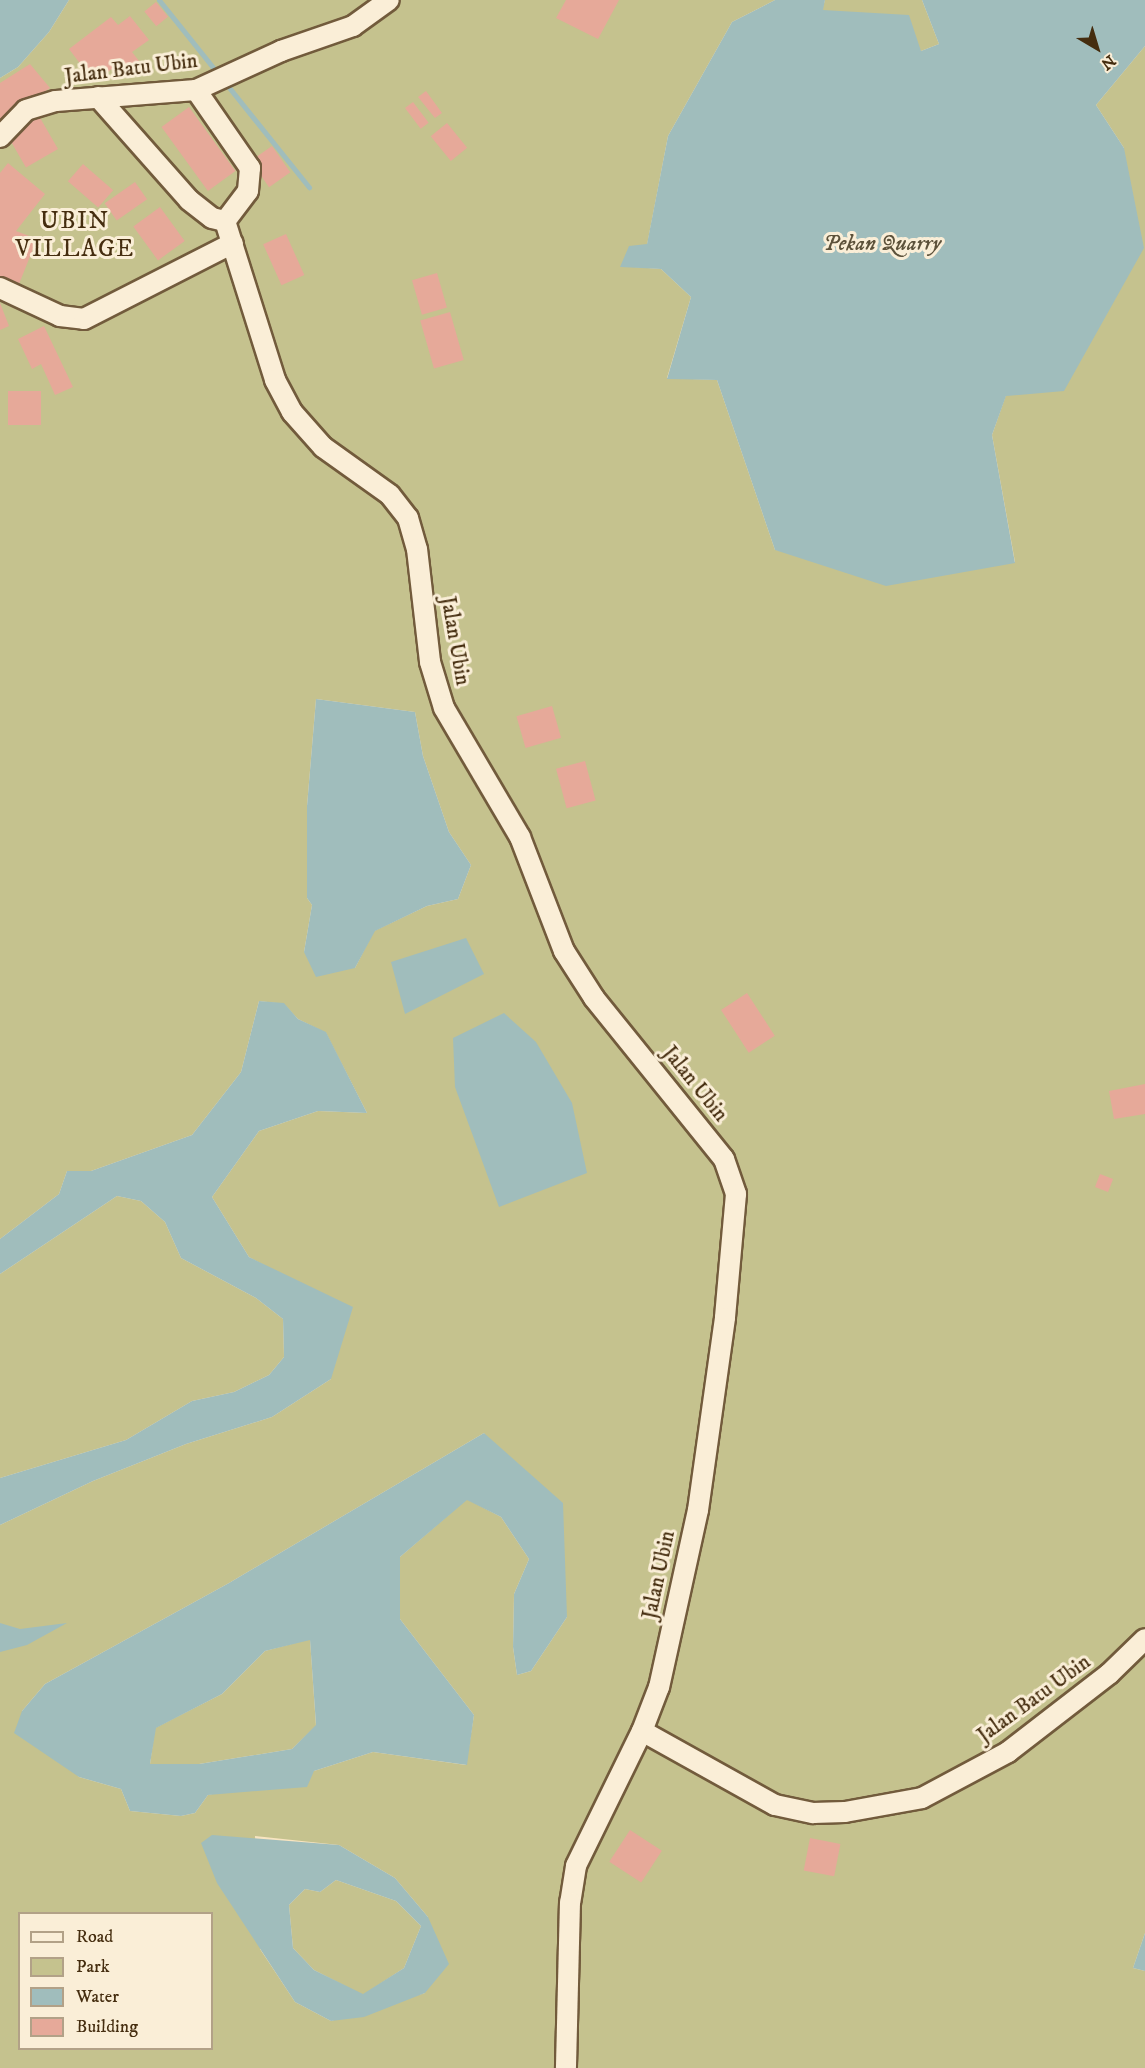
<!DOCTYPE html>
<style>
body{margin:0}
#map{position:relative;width:1145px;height:2068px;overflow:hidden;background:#f8e5c1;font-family:"IM FELL DW Pica",serif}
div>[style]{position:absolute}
.green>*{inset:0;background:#c5c28e}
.water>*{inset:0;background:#a0bdbc}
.stream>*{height:5px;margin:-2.5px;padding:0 2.5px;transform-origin:2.5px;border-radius:2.5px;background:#a0bdbc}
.building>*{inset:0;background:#e6a999;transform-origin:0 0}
.roads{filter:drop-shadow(2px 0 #725b3c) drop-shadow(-2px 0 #725b3c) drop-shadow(0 2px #725b3c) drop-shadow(0 -2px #725b3c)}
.minor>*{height:20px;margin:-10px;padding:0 10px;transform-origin:10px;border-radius:10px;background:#faeed7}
span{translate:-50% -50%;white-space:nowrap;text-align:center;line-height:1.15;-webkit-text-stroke:6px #faeed7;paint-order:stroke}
.street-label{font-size:21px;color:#452d0f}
.water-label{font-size:22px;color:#5c513a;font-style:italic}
.quarter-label{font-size:24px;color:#452d0f;letter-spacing:1.5px}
.legend{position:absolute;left:18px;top:1912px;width:195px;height:138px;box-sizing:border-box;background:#faeed7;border:2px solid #b2a187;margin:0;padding:8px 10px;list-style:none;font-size:18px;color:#452d0f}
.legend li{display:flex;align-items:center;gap:12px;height:30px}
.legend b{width:30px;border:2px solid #b2a187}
.north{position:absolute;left:1067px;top:18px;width:60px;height:60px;-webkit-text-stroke:4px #faeed7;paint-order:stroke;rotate:142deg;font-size:16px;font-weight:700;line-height:24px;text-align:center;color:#452d0f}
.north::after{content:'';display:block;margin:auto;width:21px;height:27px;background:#452d0f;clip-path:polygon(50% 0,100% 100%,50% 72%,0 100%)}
</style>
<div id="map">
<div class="green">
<div style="clip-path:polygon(evenodd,69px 0,775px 0,732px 22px,668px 136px,647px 245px,621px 266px,661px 269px,691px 297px,667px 378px,717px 380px,775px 550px,1015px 562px,992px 435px,1006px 395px,1124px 148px,1096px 105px,1145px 46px,1145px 1933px,1133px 1968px,1145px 1971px,1145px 2068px,0 2068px,0 1525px,93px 1481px,186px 1444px,272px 1417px,331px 1379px,297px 1283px,249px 1257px,212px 1197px,259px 1131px,318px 1111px,367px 1113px,326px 1033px,298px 1019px,284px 1004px,259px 1001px,241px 1072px,192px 1135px,91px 1171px,67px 1171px,59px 1194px,0 1239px,0 78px,18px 67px,49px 32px,69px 0,316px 699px,415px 712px,423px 756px,449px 832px,471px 865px,458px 899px,427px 906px,374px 931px,355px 968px,304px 952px,312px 905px,307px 898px,307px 806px,316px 699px,69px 0,484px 1433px,567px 1617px,531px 1671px,517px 1675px,513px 1647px,514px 1594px,529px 1559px,501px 1517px,467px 1499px,400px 1557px,400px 1619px,474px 1715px,466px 1765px,373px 1752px,314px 1771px,208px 1795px,195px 1813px,181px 1816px,130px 1811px,121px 1789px,79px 1777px,22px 1711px,45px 1684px,229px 1583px,484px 1433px,69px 0,255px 1836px,339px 1845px,395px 1878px,428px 1917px,425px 1993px,331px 2021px,295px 2002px,260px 1949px,255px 1836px,69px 0,20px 1914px,212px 1914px,212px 2048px,20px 2048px,20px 1914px)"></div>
<div style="clip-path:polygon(825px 0,922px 0,939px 44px,921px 51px,822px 10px)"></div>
<div style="clip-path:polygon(117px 1196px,141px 1201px,165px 1222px,181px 1258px,256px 1298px,283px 1319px,284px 1357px,269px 1375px,234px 1392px,192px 1401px,126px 1440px,0 1478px,0 1274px)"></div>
<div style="clip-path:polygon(310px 1639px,316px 1726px,292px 1749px,199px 1764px,150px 1764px,155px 1728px,222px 1694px,265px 1651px)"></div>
<div style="clip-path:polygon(336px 1880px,396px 1901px,421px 1926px,404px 1968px,363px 1995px,314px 1970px,293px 1948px,289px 1905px,305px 1889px,320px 1892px)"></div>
</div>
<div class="water">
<div style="clip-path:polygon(0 0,69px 0,49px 32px,18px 67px,0 78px)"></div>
<div style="clip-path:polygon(775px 0,825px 0,823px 10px,909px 15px,921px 51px,939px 44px,922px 0,1145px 0,1145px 46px,1096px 105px,1124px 148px,1144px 248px,1064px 391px,1006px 396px,992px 435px,1015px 563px,886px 586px,775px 550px,717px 380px,667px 379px,691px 297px,661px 269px,620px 267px,629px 246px,647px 244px,668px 136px,732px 22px)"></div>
<div style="clip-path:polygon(316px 699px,415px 712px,423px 756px,449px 832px,471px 865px,458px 899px,427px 906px,375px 931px,355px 968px,316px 977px,304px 952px,312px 905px,307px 898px,307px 806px)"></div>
<div style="clip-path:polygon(466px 938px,484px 974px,405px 1014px,391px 962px)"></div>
<div style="clip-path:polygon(259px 1001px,284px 1003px,298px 1019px,326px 1032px,367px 1113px,318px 1111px,259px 1131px,212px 1197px,249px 1257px,353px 1307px,331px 1379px,272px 1417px,186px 1444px,93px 1481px,0 1525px,0 1478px,126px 1440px,192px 1401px,234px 1392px,269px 1375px,284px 1357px,283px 1319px,256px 1298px,181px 1258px,165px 1222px,141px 1201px,117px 1196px,0 1274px,0 1239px,59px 1194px,67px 1171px,91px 1171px,192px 1135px,241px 1072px)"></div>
<div style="clip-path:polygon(504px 1013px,536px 1042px,572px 1103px,587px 1173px,499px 1207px,455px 1087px,453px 1038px)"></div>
<div style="clip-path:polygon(evenodd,484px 1433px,563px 1503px,567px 1617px,531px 1671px,517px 1675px,513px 1647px,514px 1594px,529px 1559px,501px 1517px,467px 1500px,400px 1557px,400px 1619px,474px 1715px,467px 1765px,373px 1752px,314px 1771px,307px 1787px,208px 1795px,195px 1813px,181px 1816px,130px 1811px,121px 1789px,79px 1777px,14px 1733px,22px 1711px,45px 1684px,229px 1583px,484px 1433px,310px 1640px,316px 1725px,292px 1749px,199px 1764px,150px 1764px,156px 1728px,222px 1694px,265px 1651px,310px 1640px)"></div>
<div style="clip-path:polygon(0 1623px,20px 1629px,67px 1623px,27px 1645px,0 1652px)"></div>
<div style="clip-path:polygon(evenodd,212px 1835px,339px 1845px,395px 1878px,428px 1917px,449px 1964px,425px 1993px,364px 2017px,331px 2021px,295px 2002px,217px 1883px,201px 1843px,212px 1835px,336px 1880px,396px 1901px,421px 1926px,404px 1968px,363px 1994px,314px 1970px,293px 1948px,289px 1905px,305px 1889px,320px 1892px,336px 1880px)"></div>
<div style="clip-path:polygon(1145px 1933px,1145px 1971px,1133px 1968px)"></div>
</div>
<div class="stream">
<div style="left:159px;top:0;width:240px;rotate:51.3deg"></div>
</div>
<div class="building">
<div style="clip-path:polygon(566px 0,619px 0,598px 39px,556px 18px)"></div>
<div style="left:156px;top:2px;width:19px;height:15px;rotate:51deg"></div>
<div style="clip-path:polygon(130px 16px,149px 40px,132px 52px,143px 66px,130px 76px,120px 63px,94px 82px,69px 49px,111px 17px,118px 25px)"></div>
<div style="clip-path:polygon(30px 64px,50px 88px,0 123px,0 83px)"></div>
<div style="clip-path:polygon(426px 91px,442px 113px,435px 118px,418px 97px)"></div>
<div style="left:413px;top:102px;width:26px;height:10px;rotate:53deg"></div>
<div style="left:189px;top:107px;width:79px;height:34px;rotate:54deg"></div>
<div style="left:39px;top:116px;width:38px;height:37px;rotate:60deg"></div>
<div style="left:447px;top:123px;width:32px;height:21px;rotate:51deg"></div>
<div style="left:272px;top:146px;width:32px;height:26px;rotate:55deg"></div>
<div style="clip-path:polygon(8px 163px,45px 194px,16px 231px,37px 239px,17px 289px,0 283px,0 173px)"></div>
<div style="left:83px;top:164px;width:40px;height:23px;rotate:41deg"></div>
<div style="left:135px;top:182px;width:21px;height:37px;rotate:55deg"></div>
<div style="left:160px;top:207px;width:42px;height:33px;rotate:54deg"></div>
<div style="left:286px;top:234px;width:45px;height:25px;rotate:66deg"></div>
<div style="left:437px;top:273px;width:36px;height:26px;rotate:74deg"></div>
<div style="clip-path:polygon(0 303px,9px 326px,0 330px)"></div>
<div style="left:450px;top:312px;width:50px;height:31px;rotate:74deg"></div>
<div style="clip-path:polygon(44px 326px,73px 387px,55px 395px,41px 364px,32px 369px,18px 339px)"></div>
<div style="left:8px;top:391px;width:33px;height:34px"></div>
<div style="left:552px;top:706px;width:33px;height:37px;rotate:74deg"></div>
<div style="left:585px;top:761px;width:41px;height:30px;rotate:75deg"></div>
<div style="left:747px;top:993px;width:51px;height:31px;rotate:57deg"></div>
<div style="clip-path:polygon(1145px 1084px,1145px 1114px,1114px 1119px,1109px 1091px)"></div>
<div style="left:1100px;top:1174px;width:14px;height:14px;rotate:21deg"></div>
<div style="left:630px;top:1830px;width:38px;height:38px;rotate:33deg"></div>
<div style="left:810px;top:1838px;width:31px;height:33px;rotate:11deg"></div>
</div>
<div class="roads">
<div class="minor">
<div style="left:196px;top:90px;width:95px;rotate:55.3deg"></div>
<div style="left:250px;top:168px;width:23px;rotate:95deg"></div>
<div style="left:248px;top:191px;width:38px;rotate:127deg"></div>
<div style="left:98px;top:97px;width:137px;rotate:48.5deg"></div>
<div style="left:189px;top:200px;width:29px;rotate:38deg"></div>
<div style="left:212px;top:218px;width:13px;rotate:13deg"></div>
<div style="left:0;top:137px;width:37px;rotate:-46deg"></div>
<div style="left:26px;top:110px;width:31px;rotate:-17deg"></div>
<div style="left:56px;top:101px;width:140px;rotate:-4.5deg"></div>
<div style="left:196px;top:90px;width:94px;rotate:-24.6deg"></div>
<div style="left:281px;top:51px;width:76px;rotate:-19.1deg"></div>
<div style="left:353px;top:26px;width:44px;rotate:-35.8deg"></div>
<div style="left:225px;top:221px;width:167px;rotate:72.5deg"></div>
<div style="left:275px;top:380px;width:36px;rotate:62deg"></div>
<div style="left:292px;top:412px;width:47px;rotate:48.5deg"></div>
<div style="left:323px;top:447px;width:82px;rotate:35.6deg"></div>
<div style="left:390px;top:495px;width:29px;rotate:52deg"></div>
<div style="left:408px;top:518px;width:32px;rotate:74deg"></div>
<div style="left:417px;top:549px;width:114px;rotate:83.4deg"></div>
<div style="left:430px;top:662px;width:48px;rotate:73.1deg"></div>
<div style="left:444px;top:708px;width:150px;rotate:59.5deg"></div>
<div style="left:520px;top:837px;width:122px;rotate:68.9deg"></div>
<div style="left:564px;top:951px;width:56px;rotate:57.4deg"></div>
<div style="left:594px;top:998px;width:207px;rotate:51.1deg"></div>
<div style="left:724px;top:1159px;width:37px;rotate:71deg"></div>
<div style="left:736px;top:1194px;width:124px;rotate:95.1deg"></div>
<div style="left:725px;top:1318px;width:194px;rotate:98deg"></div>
<div style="left:698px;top:1510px;width:181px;rotate:102.4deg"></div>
<div style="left:659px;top:1687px;width:47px;rotate:111.1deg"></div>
<div style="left:642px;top:1731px;width:150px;rotate:116.1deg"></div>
<div style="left:576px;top:1866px;width:36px;rotate:99deg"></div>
<div style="left:570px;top:1902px;width:166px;rotate:91.4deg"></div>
<div style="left:0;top:288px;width:66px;rotate:25deg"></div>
<div style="left:60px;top:316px;width:24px;rotate:7deg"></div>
<div style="left:84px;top:319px;width:167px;rotate:-27deg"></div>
<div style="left:642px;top:1731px;width:152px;rotate:29.1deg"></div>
<div style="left:775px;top:1805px;width:39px;rotate:12deg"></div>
<div style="left:813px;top:1813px;width:32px;rotate:-2deg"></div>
<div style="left:845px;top:1812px;width:78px;rotate:-10.3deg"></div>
<div style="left:922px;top:1798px;width:98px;rotate:-28.1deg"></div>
<div style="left:1008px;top:1752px;width:128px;rotate:-37.7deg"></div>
<div style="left:1109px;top:1674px;width:50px;rotate:-44.2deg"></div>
</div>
</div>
<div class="street-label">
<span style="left:131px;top:69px;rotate:-7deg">Jalan Batu Ubin</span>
<span style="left:455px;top:641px;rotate:80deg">Jalan Ubin</span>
<span style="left:695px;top:1084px;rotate:51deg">Jalan Ubin</span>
<span style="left:659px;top:1575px;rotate:-78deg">Jalan Ubin</span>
<span style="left:1034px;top:1699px;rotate:-36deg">Jalan Batu Ubin</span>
</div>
<div class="water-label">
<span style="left:882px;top:244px">Pekan Quarry</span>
</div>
<div class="quarter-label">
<span style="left:75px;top:236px">UBIN<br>VILLAGE</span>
</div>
<ul class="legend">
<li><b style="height:8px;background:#faeed7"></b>Road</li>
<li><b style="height:16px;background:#c5c28e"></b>Park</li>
<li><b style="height:16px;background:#a0bdbc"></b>Water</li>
<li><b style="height:16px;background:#e6a999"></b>Building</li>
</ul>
<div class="north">N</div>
</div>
